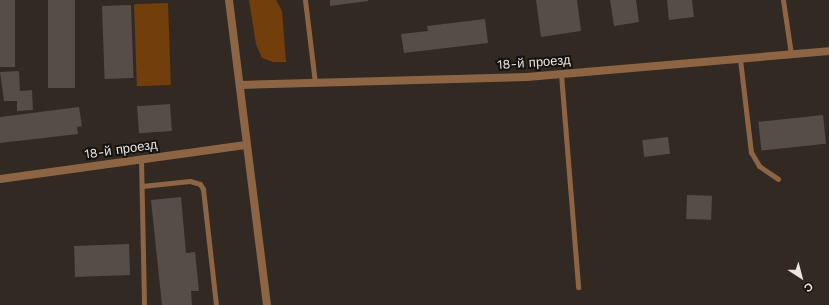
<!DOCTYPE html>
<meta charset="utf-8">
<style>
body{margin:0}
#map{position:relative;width:829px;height:305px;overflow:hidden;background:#312922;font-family:"Work Sans",sans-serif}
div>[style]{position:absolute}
.green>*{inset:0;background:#723f0c;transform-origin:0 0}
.building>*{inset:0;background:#564d46;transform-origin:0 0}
.service>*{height:5px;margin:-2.5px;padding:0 2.5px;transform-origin:2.5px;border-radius:2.5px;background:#8d6545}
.minor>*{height:8px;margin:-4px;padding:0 4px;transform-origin:4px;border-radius:4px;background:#8d6545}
span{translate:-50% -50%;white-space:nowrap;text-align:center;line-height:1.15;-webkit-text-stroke:4px #16120f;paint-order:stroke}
.street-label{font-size:13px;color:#ece6e2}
.north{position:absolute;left:781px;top:257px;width:40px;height:40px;-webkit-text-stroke:3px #16120f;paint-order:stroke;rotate:144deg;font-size:11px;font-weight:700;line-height:16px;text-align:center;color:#ece6e2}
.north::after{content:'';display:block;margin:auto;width:14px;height:18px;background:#ece6e2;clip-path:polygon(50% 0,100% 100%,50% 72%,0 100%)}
</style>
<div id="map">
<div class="green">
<div style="clip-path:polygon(249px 0,276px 0,282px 11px,286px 62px,273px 62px,262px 58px,256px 44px)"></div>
<div style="left:168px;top:3px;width:82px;height:34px;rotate:88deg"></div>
</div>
<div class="building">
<div style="left:0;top:0;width:15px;height:67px"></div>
<div style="left:48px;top:0;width:27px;height:88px"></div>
<div style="clip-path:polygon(330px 0,368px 0,368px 1px,330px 6px)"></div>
<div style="clip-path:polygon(536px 0,577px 0,581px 31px,541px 37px)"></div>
<div style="clip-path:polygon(610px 0,636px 0,639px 22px,614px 26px)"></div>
<div style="clip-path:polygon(667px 0,692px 0,694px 17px,669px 20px)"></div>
<div style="left:131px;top:5px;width:73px;height:29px;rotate:88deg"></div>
<div style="clip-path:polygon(485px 19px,488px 43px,404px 53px,401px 34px,428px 31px,427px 26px)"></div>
<div style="clip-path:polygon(19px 71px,20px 91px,32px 90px,33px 110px,17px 111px,17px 101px,4px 101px,0 72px)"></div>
<div style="left:170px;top:104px;width:27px;height:33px;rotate:86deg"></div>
<div style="clip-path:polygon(79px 107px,82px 126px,77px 127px,78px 134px,0 143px,0 117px)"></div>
<div style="left:823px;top:115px;width:29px;height:65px;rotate:84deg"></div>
<div style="left:668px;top:137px;width:17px;height:26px;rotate:83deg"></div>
<div style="left:687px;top:195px;width:25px;height:24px;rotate:2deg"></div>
<div style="clip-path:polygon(181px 197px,186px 253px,195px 252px,199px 291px,191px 291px,192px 305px,162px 305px,151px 200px)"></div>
<div style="left:129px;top:244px;width:31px;height:55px;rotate:88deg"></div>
</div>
<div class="service">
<div style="left:305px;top:0;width:84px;rotate:83.1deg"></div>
<div style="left:783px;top:0;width:55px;rotate:81.6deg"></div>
<div style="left:740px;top:59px;width:94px;rotate:83.3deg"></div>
<div style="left:751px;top:152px;width:16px;rotate:60deg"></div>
<div style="left:759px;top:166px;width:23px;rotate:34deg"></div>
<div style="left:561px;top:74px;width:214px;rotate:85.4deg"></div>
<div style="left:141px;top:159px;width:146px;rotate:88.8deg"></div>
<div style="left:142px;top:186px;width:48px;rotate:-5.9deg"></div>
<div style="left:190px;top:181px;width:10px;rotate:17deg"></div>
<div style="left:200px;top:184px;width:6px;rotate:59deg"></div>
<div style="left:203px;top:189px;width:117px;rotate:83.6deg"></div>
</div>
<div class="minor">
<div style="left:229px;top:0;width:307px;rotate:82.9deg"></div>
<div style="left:240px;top:85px;width:287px;rotate:-1.6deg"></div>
<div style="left:527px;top:77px;width:303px;rotate:-4.9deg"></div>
<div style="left:0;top:179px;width:248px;rotate:-7.9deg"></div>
</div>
<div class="street-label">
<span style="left:534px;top:63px;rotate:-4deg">18-й проезд</span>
<span style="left:121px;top:150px;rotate:-8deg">18-й проезд</span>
</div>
<div class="north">С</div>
</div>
